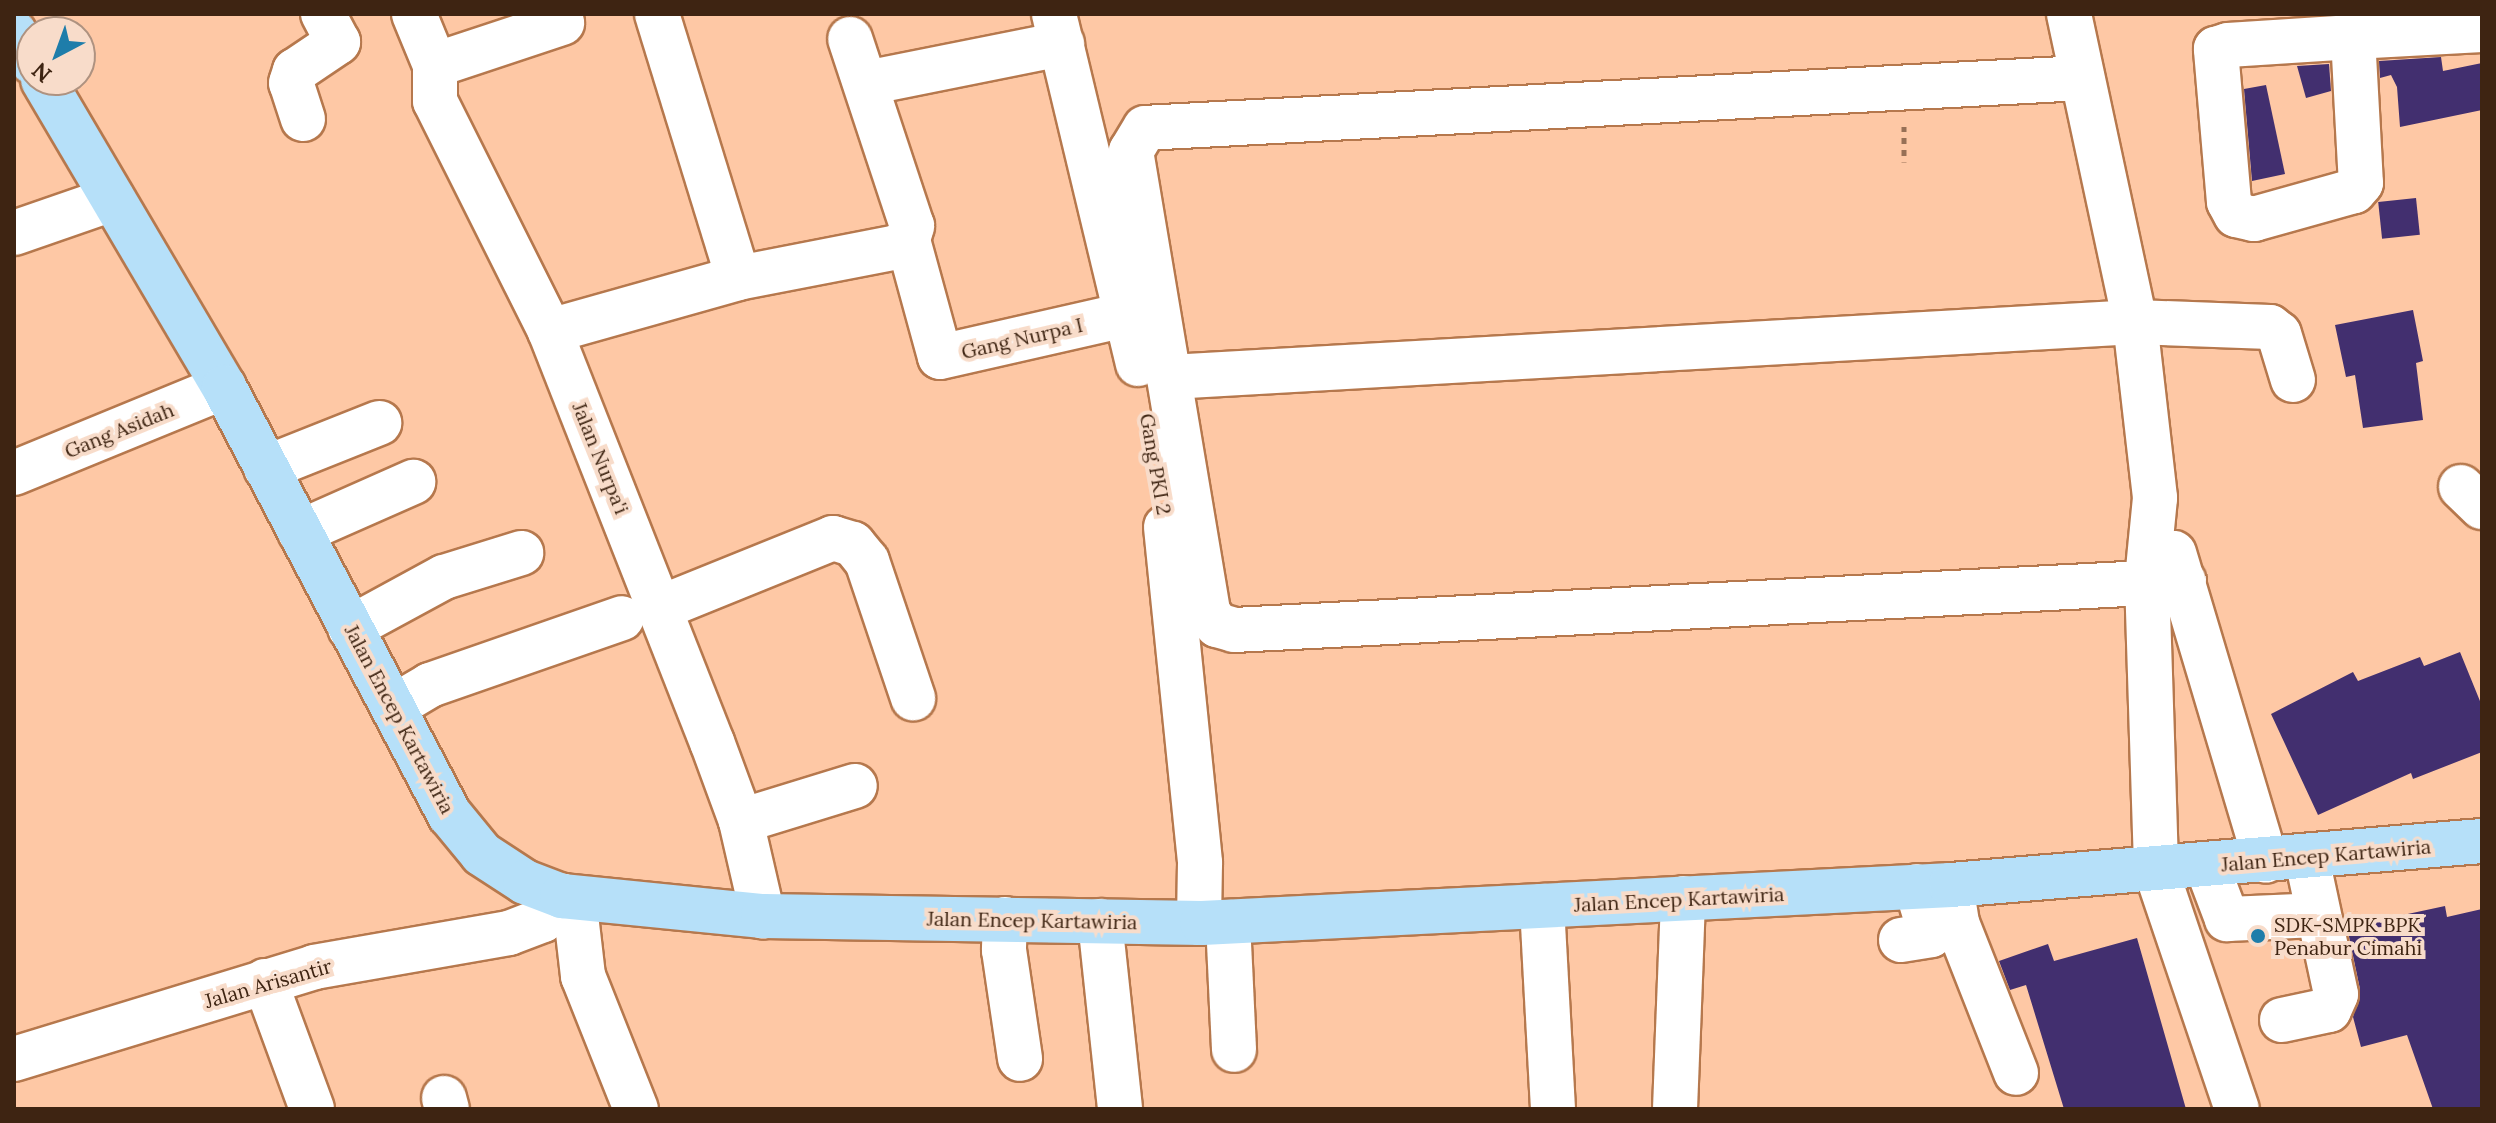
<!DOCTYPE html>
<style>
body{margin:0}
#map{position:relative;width:2496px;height:1123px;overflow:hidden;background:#fec8a5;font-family:Lora,serif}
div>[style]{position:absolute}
.building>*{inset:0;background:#422f6f;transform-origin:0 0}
.path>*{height:5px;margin-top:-2.5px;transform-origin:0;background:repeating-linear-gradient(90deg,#977056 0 6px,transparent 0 12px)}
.roads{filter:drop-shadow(2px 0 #b6784d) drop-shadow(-2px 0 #b6784d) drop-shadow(0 2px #b6784d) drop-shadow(0 -2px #b6784d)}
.minor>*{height:44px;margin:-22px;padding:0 22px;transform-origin:22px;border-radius:22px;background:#fff}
.major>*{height:44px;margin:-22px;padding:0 22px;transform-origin:22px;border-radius:22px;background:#b6e0f9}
.dots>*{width:22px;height:22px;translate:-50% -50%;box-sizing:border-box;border:4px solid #f8dcca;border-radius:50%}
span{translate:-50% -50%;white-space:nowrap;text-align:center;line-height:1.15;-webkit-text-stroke:8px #f8dcca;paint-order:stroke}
.street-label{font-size:20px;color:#3e2412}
.poi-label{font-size:20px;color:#3e2412}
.left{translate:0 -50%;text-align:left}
.frame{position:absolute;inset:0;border:16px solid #3e2412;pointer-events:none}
.north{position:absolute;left:16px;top:16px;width:80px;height:80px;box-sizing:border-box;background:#f8dcca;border:2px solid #ae9280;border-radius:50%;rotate:221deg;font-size:22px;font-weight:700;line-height:32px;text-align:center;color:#3e2412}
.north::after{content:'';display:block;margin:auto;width:28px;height:36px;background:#1e7daa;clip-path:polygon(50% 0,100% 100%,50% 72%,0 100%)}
</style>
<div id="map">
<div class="building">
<div style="clip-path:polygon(2441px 57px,2443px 71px,2482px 63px,2482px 110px,2400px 127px,2397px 87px,2391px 75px,2380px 78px,2379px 61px)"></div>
<div style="clip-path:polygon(2329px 64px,2331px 91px,2306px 98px,2297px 66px)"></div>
<div style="clip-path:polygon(2266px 85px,2285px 174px,2252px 181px,2244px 89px)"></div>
<div style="left:2416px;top:198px;width:37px;height:38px;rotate:84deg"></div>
<div style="clip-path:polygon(2413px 310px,2423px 361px,2416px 363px,2423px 420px,2363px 428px,2355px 375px,2346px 377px,2335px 325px)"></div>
<div style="clip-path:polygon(2460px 652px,2482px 706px,2482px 752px,2413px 779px,2411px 773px,2318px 815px,2271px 714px,2353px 672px,2358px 681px,2420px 657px,2424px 666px)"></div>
<div style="clip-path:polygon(2445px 906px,2447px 917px,2482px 909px,2482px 1109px,2433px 1109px,2407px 1035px,2361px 1047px,2353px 1017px,2360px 989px,2347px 927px)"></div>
<div style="clip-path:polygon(2137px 938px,2186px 1109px,2064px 1109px,2026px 985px,2010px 990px,1999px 961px,2048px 944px,2054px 961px)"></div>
</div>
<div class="path">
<div style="left:1904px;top:126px;width:36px;rotate:90deg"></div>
</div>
<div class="roads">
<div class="minor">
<div style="left:414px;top:14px;width:55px;rotate:67.6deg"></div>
<div style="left:435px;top:65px;width:36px;rotate:90deg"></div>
<div style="left:435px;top:101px;width:257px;rotate:63.4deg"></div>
<div style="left:550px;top:331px;width:442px;rotate:68.5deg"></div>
<div style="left:712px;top:742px;width:84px;rotate:69.8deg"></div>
<div style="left:741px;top:821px;width:98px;rotate:77deg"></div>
<div style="left:657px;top:14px;width:276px;rotate:72.9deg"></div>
<div style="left:1054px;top:14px;width:360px;rotate:76.5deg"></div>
<div style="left:2069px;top:14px;width:315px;rotate:77.9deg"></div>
<div style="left:2135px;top:322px;width:177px;rotate:83.5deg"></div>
<div style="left:2155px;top:498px;width:81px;rotate:95.6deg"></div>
<div style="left:2147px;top:579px;width:291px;rotate:88.2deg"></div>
<div style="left:2156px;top:870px;width:252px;rotate:71.3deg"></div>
<div style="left:2353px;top:37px;width:146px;rotate:86.9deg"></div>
<div style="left:2361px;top:183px;width:11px;rotate:131deg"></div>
<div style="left:2354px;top:191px;width:104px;rotate:164.4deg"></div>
<div style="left:2254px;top:219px;width:18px;rotate:-167deg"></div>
<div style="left:2236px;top:215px;width:15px;rotate:-118deg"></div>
<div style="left:2229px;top:202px;width:154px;rotate:-94.9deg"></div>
<div style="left:2216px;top:49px;width:13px;rotate:-18deg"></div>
<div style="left:2228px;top:45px;width:125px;rotate:-3.7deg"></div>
<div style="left:2353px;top:37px;width:129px;rotate:-3.1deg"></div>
<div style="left:435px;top:65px;width:134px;rotate:-18.3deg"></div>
<div style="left:2082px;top:78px;width:938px;rotate:176.95deg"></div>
<div style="left:1145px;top:128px;width:27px;rotate:121deg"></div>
<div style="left:1131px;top:151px;width:467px;rotate:80.5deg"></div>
<div style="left:1208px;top:612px;width:16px;rotate:55deg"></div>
<div style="left:1217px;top:625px;width:18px;rotate:16deg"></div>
<div style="left:1234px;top:630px;width:951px;rotate:-2.95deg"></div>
<div style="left:866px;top:83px;width:200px;rotate:-11.3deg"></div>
<div style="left:303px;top:119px;width:38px;rotate:-108deg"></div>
<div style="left:291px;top:83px;width:13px;rotate:-72deg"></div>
<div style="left:295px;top:71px;width:52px;rotate:-34deg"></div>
<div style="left:338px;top:42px;width:32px;rotate:-118deg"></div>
<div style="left:14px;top:233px;width:104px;rotate:-19.1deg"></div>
<div style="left:908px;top:240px;width:121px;rotate:74.7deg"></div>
<div style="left:940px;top:357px;width:194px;rotate:-12.8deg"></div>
<div style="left:550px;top:331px;width:195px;rotate:-15.7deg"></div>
<div style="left:738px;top:278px;width:162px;rotate:-11deg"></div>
<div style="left:897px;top:247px;width:13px;rotate:-32deg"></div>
<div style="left:908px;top:240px;width:15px;rotate:-74deg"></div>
<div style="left:912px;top:226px;width:197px;rotate:-108.3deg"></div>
<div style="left:1170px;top:377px;width:967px;rotate:-3.26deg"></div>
<div style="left:2135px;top:322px;width:135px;rotate:2.1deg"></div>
<div style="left:2270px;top:327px;width:11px;rotate:38deg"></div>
<div style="left:2279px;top:334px;width:48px;rotate:73.1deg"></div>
<div style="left:266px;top:468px;width:122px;rotate:-21.7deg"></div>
<div style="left:14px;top:473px;width:227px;rotate:-22.3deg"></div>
<div style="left:2461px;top:487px;width:29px;rotate:44deg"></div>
<div style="left:1166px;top:527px;width:338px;rotate:84.2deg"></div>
<div style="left:1200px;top:863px;width:60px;rotate:91deg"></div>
<div style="left:300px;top:532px;width:124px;rotate:-23.9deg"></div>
<div style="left:2174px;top:553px;width:321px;rotate:73.4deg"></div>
<div style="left:660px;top:608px;width:187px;rotate:-22deg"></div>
<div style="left:833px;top:538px;width:21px;rotate:17deg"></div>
<div style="left:853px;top:544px;width:22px;rotate:51deg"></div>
<div style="left:867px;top:561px;width:145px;rotate:71.4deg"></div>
<div style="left:350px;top:628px;width:107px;rotate:-28.5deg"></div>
<div style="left:444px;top:577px;width:81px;rotate:-17.3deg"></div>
<div style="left:393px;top:707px;width:43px;rotate:-30.7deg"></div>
<div style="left:430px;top:685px;width:203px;rotate:-19.2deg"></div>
<div style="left:741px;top:821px;width:119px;rotate:-17.1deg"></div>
<div style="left:2207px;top:866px;width:57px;rotate:69.3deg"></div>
<div style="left:2227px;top:919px;width:90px;rotate:-2.5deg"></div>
<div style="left:1951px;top:885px;width:38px;rotate:81deg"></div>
<div style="left:1957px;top:923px;width:161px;rotate:68.5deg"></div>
<div style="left:574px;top:898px;width:79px;rotate:83.4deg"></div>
<div style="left:583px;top:976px;width:143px;rotate:68.3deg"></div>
<div style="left:1542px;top:906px;width:203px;rotate:86.9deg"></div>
<div style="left:1005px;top:919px;width:31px;rotate:92deg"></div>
<div style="left:1004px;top:950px;width:110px;rotate:81.6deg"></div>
<div style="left:1100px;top:921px;width:189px;rotate:83.9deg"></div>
<div style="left:1228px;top:922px;width:128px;rotate:87.3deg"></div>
<div style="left:1901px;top:940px;width:30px;rotate:-9deg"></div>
<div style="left:1931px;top:935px;width:51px;rotate:-107deg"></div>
<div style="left:265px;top:981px;width:136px;rotate:69.8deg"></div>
<div style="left:2282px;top:1020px;width:48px;rotate:-12deg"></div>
<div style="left:2329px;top:1010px;width:17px;rotate:-66deg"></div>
<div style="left:2336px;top:994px;width:138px;rotate:-102.1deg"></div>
<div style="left:14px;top:1059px;width:314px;rotate:-17deg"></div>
<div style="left:314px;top:967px;width:198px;rotate:-9.9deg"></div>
<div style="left:509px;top:933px;width:36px;rotate:-21deg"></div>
<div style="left:543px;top:920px;width:31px;rotate:-52deg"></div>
<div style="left:444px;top:1098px;width:11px;rotate:75deg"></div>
<div style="left:1675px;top:1109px;width:211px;rotate:-87.8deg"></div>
</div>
<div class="major">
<div style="left:14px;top:32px;width:35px;rotate:59deg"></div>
<div style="left:43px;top:80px;width:356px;rotate:59.5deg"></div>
<div style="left:224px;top:387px;width:484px;rotate:62.2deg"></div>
<div style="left:450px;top:815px;width:50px;rotate:50.6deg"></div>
<div style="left:482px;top:854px;width:51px;rotate:33.1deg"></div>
<div style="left:525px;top:882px;width:40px;rotate:21deg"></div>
<div style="left:562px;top:896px;width:202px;rotate:5.7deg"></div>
<div style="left:763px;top:916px;width:439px;rotate:0.9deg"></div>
<div style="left:1202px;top:923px;width:750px;rotate:-2.9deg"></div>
<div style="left:1951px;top:885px;width:533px;rotate:-4.74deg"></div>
</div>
</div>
<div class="dots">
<div style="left:2258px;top:936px;background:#1e7daa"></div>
</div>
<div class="street-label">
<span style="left:1022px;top:338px;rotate:-13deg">Gang Nurpa I</span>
<span style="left:119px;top:430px;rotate:-22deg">Gang Asidah</span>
<span style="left:601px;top:458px;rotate:68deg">Jalan Nurpa'i</span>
<span style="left:1156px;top:464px;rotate:80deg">Gang PKI 2</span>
<span style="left:400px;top:719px;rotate:62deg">Jalan Encep Kartawiria</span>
<span style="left:2326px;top:855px;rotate:-5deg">Jalan Encep Kartawiria</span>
<span style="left:1679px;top:899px;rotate:-3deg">Jalan Encep Kartawiria</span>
<span style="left:1032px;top:920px;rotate:1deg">Jalan Encep Kartawiria</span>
<span style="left:268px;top:983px;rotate:-16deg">Jalan Arisantir</span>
</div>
<div class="poi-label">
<span class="left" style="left:2274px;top:936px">SDK-SMPK BPK<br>Penabur Cimahi</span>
</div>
<div class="frame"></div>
<div class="north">N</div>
</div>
